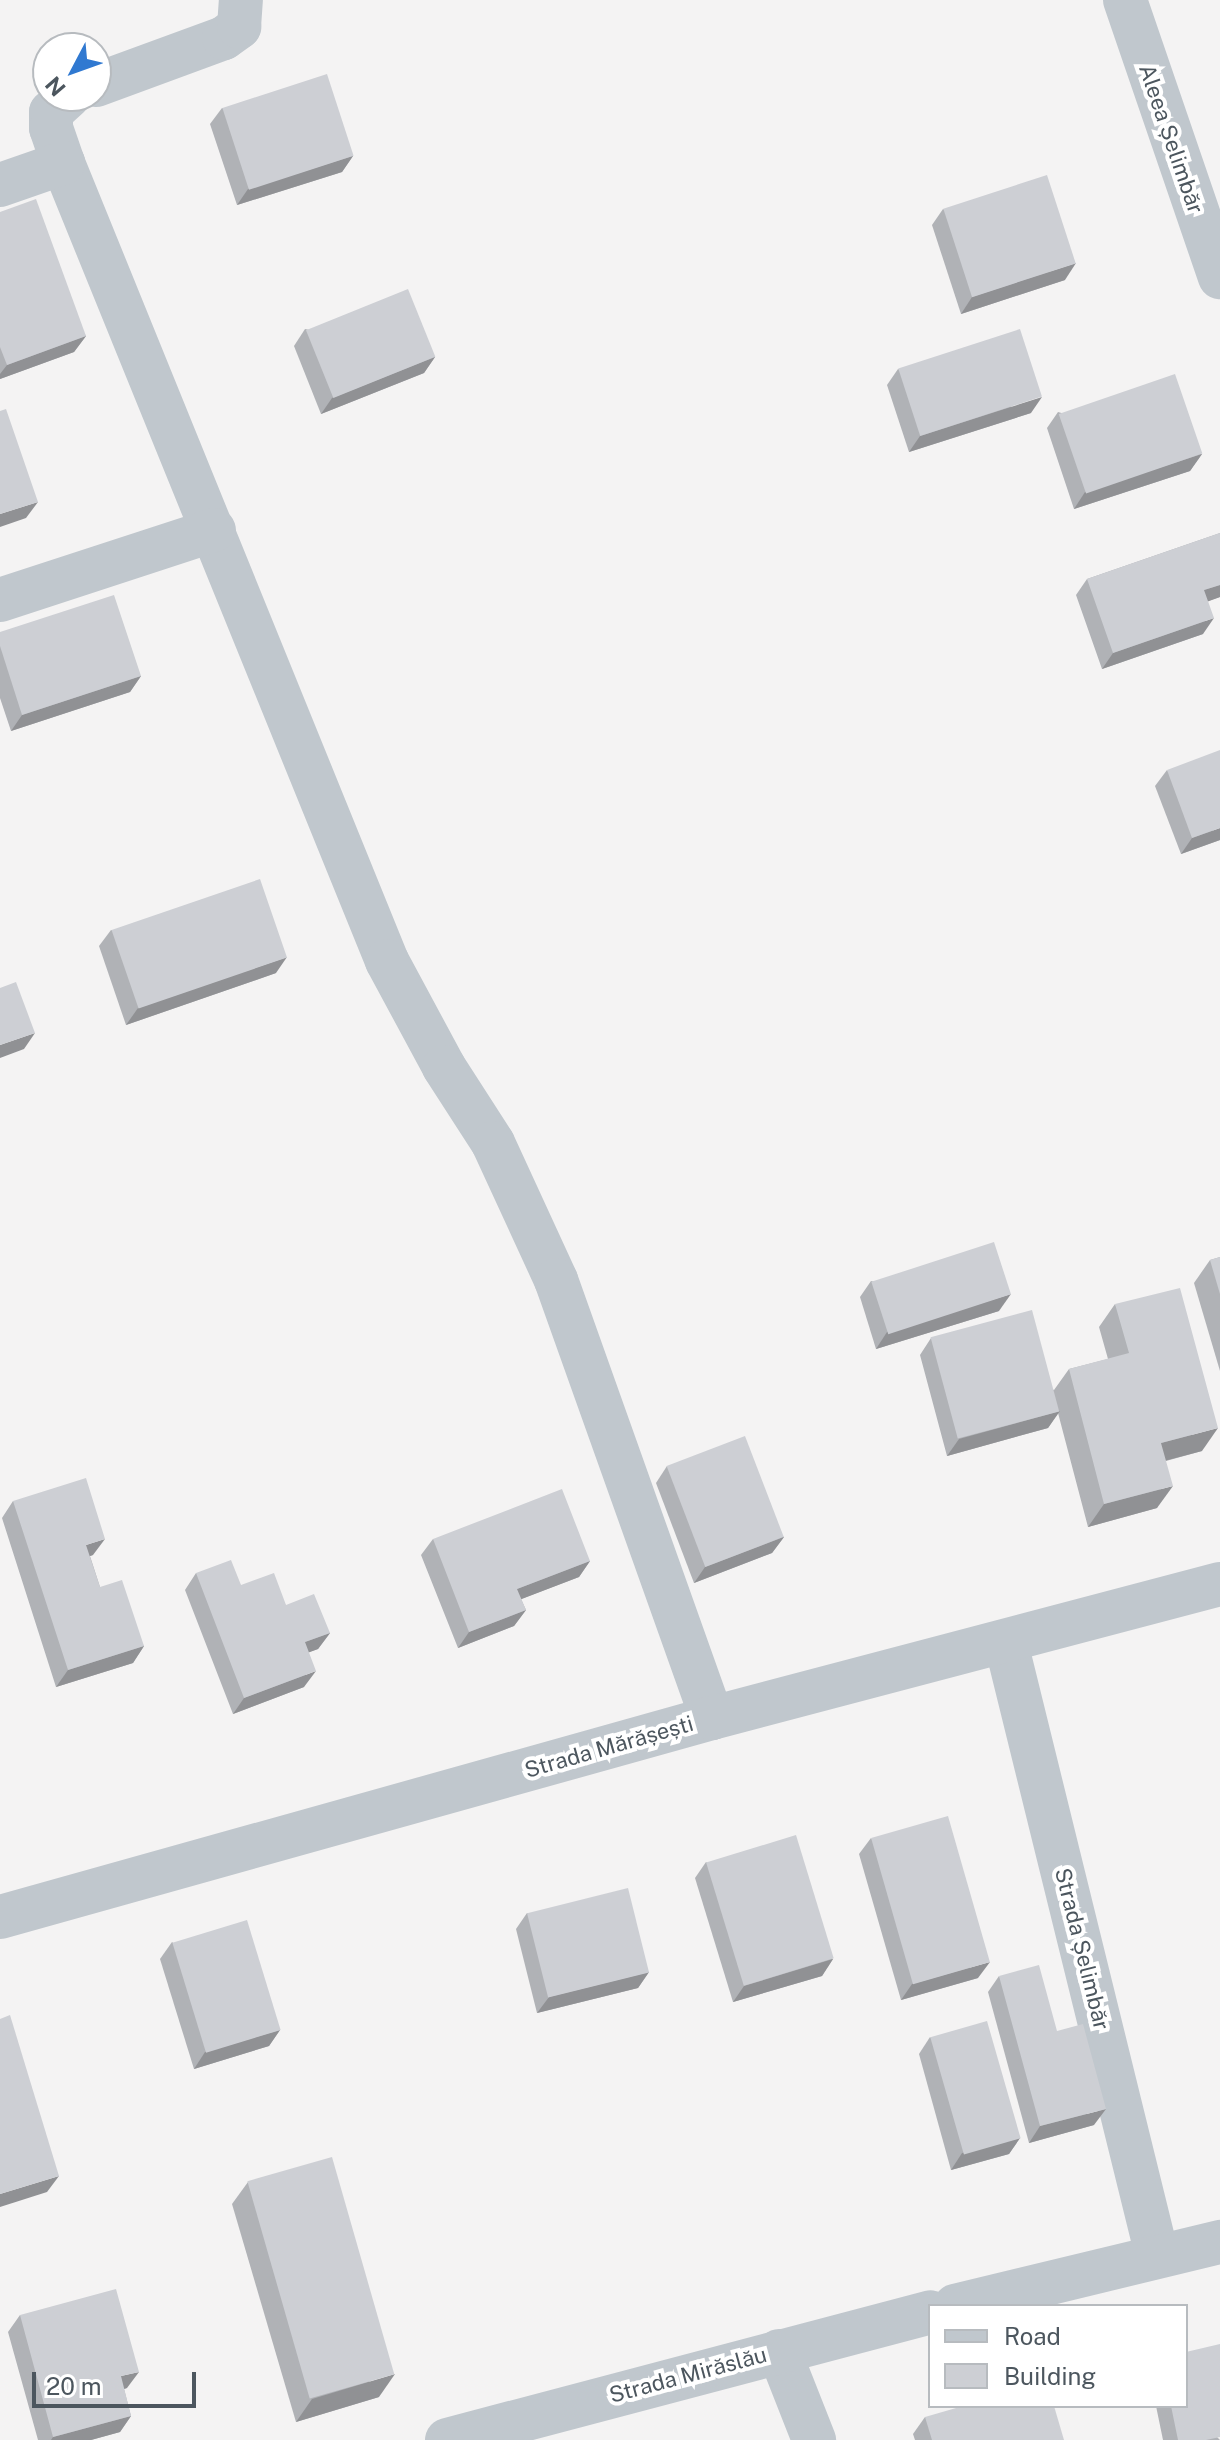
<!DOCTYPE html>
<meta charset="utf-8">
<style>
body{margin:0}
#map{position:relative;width:1220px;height:2440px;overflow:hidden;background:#f4f3f3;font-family:"Public Sans",sans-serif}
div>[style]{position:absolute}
.minor>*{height:44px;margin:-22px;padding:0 22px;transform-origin:22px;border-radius:22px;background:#c0c7cd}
.wall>*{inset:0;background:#b0b2b6}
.shaded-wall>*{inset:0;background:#909194}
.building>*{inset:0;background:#cdcfd4;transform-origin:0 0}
span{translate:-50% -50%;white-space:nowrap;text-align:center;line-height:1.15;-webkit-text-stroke:8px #fff;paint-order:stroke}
.street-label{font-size:22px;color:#4c565e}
.legend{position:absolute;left:928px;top:2304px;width:260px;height:104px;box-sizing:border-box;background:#fff;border:2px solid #b7bbbf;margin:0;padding:10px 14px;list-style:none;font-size:24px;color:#4c565e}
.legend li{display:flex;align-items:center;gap:16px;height:40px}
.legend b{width:40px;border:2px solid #b7bbbf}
.north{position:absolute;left:32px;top:32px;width:80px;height:80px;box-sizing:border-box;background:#fff;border:2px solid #b7bbbf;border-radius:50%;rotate:229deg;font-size:22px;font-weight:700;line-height:32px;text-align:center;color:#4c565e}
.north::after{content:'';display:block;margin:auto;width:28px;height:36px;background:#3079d1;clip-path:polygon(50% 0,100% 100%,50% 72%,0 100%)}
.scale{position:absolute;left:32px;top:2372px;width:164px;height:36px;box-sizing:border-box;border:4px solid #4c565e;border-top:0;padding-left:10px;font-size:24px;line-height:28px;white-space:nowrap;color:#4c565e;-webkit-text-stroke:6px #fff;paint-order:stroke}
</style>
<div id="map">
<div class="minor">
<div style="left:1125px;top:0;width:293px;rotate:71.1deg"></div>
<div style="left:96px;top:85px;width:136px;rotate:-20.2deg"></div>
<div style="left:224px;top:38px;width:19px;rotate:-36deg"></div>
<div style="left:239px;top:27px;width:27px;rotate:-86deg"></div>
<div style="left:69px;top:96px;width:24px;rotate:138deg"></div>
<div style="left:51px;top:112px;width:16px;rotate:90deg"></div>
<div style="left:51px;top:128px;width:37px;rotate:71deg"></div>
<div style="left:63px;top:163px;width:861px;rotate:67.9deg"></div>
<div style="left:387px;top:961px;width:120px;rotate:61.7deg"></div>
<div style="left:444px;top:1067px;width:90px;rotate:57.2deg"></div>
<div style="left:493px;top:1143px;width:151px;rotate:65.3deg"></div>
<div style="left:556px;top:1280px;width:465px;rotate:70.4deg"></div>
<div style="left:0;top:185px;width:67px;rotate:-19.2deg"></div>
<div style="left:0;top:600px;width:225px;rotate:-18.1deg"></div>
<div style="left:1006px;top:1643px;width:630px;rotate:76.14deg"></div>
<div style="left:0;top:1917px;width:739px;rotate:-15.62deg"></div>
<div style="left:712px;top:1718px;width:525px;rotate:-14.78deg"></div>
<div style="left:955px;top:2306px;width:273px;rotate:-13.6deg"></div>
<div style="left:779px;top:2351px;width:96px;rotate:68.5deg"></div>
<div style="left:447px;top:2440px;width:500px;rotate:-14.8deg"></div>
</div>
<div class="wall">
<div style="clip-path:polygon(222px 108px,353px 156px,342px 172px,237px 205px,210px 124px)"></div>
<div style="clip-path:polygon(943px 209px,1065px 280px,961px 314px,932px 225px)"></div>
<div style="clip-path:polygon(0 212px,86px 336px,74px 352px,0 379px)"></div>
<div style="clip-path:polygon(305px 329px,435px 357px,424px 373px,321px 414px,294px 346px)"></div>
<div style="clip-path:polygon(898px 369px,1031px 413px,909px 452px,887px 385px)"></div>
<div style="clip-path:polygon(1058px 412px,1202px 454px,1190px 471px,1074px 509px,1047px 428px)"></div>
<div style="clip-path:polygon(1220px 533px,1220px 597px,1208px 601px,1203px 634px,1102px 669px,1076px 595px,1087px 579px)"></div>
<div style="clip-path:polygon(0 632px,141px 676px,130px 692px,11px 731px,0 698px)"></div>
<div style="clip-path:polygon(1167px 770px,1220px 840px,1181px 854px,1155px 786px)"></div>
<div style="clip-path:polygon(111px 930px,276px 973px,126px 1025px,99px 946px)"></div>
<div style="clip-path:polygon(1220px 1257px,1220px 1371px,1194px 1283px,1210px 1260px)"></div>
<div style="clip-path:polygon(871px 1281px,999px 1311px,876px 1349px,860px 1297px)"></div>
<div style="clip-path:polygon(1115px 1304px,1202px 1451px,1166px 1461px,1157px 1508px,1088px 1527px,1058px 1413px,1048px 1428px,947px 1456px,920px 1355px,931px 1338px,1054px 1390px,1069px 1369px,1108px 1359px,1099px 1327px)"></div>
<div style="clip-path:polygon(667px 1466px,784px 1537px,772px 1553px,694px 1583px,656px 1483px)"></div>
<div style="clip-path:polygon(13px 1501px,93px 1555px,90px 1556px,100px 1587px,144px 1646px,133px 1663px,56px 1687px,2px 1518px)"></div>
<div style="clip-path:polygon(433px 1539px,590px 1561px,579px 1577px,521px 1599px,526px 1610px,514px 1626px,458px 1648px,421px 1555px)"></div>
<div style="clip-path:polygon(196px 1573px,241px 1585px,286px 1605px,330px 1633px,318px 1649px,309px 1652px,304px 1687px,233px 1714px,185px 1590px)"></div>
<div style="clip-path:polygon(871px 1838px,978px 1978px,901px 2000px,859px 1854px)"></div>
<div style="clip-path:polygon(706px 1862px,833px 1959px,822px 1976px,733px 2002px,695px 1878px)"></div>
<div style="clip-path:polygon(527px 1913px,649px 1972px,638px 1988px,537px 2013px,516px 1929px)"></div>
<div style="clip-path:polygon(172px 1942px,280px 2030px,269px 2046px,194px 2069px,160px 1959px)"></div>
<div style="clip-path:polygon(999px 1976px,1094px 2125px,1029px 2143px,988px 1992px)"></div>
<div style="clip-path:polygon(930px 2037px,1020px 2138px,1009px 2154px,951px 2170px,919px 2054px)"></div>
<div style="clip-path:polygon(248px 2182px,379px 2397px,296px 2422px,232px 2204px)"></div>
<div style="clip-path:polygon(20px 2315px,127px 2388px,124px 2389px,131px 2416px,120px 2432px,91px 2440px,38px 2440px,8px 2332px)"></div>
<div style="clip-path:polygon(1156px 2406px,1186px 2406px,1220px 2440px,1163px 2440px)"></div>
<div style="clip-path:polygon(925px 2417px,1064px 2440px,915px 2440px,913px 2434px)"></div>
</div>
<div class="shaded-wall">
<div style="clip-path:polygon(353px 156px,342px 172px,237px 205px,248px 189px)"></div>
<div style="clip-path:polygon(1076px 263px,1065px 280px,961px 314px,972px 297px)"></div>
<div style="clip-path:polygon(86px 336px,74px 352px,0 379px,0 374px,7px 365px)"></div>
<div style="clip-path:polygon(435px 357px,424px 373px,321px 414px,332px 398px)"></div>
<div style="clip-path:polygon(1042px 397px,1031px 413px,909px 452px,920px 436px)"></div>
<div style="clip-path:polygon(1202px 454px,1190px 471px,1074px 509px,1085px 492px)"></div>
<div style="clip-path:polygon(38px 502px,26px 518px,0 527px,0 514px)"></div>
<div style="clip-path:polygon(1220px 585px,1220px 597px,1193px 607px,1204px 590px)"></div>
<div style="clip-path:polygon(1214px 618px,1203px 634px,1102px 669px,1113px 653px)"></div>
<div style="clip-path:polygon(141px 676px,130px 692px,11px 731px,22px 715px)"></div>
<div style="clip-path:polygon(1220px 828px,1220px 840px,1181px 854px,1192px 838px)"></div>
<div style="clip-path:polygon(287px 957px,276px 973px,126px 1025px,138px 1008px)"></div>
<div style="clip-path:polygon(35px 1033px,24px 1049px,0 1058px,0 1045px)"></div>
<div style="clip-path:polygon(1011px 1294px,999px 1311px,876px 1349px,887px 1332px)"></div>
<div style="clip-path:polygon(1060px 1411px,1048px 1428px,947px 1456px,959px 1439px)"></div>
<div style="clip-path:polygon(1218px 1428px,1202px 1451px,1145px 1466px,1161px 1443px)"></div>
<div style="clip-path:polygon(1173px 1486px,1157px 1508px,1088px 1527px,1104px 1504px)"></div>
<div style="clip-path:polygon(784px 1537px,772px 1553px,694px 1583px,705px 1567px)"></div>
<div style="clip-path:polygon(105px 1539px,93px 1555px,75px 1561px,86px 1545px)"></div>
<div style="clip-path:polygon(590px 1561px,579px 1577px,506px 1605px,517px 1589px)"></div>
<div style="clip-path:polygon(526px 1610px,514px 1626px,458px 1648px,469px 1632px)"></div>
<div style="clip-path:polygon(330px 1633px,318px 1649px,294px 1658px,305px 1642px)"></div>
<div style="clip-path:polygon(144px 1646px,133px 1663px,56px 1687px,68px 1670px)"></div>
<div style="clip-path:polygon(316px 1671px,304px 1687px,233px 1714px,244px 1698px)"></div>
<div style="clip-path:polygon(833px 1959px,822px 1976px,733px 2002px,744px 1986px)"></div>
<div style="clip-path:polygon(990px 1962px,978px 1978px,901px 2000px,912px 1984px)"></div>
<div style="clip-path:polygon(649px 1972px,638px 1988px,537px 2013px,549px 1997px)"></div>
<div style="clip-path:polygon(280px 2030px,269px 2046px,194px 2069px,205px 2052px)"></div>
<div style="clip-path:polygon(1106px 2109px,1094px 2125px,1029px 2143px,1040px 2126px)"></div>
<div style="clip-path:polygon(1020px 2138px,1009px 2154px,951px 2170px,962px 2153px)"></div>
<div style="clip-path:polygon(59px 2176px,47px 2192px,0 2207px,0 2194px)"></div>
<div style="clip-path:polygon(139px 2372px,127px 2388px,110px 2393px,121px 2376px)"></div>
<div style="clip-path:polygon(395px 2374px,379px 2397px,296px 2422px,312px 2399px)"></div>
<div style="clip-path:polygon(131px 2416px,120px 2432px,91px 2440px,51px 2440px,53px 2437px)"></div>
</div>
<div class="building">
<div style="left:327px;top:74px;width:86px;height:110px;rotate:72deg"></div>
<div style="left:1047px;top:175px;width:93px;height:109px;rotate:72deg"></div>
<div style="clip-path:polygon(36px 199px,86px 336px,7px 365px,0 347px,0 212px)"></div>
<div style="left:408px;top:289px;width:73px;height:110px;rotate:68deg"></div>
<div style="left:1020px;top:329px;width:71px;height:128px;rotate:72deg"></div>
<div style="left:1175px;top:374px;width:84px;height:123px;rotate:71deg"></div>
<div style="clip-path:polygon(6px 409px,38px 502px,0 514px,0 411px)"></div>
<div style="clip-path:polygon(1220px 533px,1220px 585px,1204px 590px,1214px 618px,1113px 653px,1087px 579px)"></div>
<div style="clip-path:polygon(114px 595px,141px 676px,22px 715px,0 646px,0 632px)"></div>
<div style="clip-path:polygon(1220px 750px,1220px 828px,1192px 838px,1167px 770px)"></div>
<div style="left:260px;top:879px;width:83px;height:157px;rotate:71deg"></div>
<div style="clip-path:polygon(16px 982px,35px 1033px,0 1045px,0 988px)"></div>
<div style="left:994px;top:1242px;width:55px;height:129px;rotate:72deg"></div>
<div style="clip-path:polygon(1220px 1257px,1220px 1294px,1210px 1260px)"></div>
<div style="clip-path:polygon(1180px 1288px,1218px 1428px,1161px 1443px,1173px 1486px,1104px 1504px,1069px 1369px,1129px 1353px,1115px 1304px)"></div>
<div style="left:1032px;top:1310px;width:105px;height:105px;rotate:75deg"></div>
<div style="left:745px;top:1436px;width:108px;height:84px;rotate:69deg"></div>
<div style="clip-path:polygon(86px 1478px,105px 1539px,86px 1545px,100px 1587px,122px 1580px,144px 1646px,68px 1670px,13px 1501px)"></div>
<div style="clip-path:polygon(562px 1489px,590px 1561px,517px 1589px,526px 1610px,469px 1632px,433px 1539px)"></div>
<div style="clip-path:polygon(231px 1560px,241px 1585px,274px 1573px,286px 1605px,314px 1594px,330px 1633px,305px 1642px,316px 1671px,244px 1698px,196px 1573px)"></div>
<div style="left:948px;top:1816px;width:152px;height:80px;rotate:74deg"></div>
<div style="left:796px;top:1835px;width:129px;height:94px;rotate:73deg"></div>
<div style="left:628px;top:1888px;width:87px;height:104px;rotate:76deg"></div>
<div style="left:247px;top:1920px;width:115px;height:78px;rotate:73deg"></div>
<div style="clip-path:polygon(1039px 1965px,1057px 2031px,1083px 2024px,1106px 2109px,1040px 2126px,999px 1976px)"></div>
<div style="clip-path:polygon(10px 2015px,59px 2176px,0 2194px,0 2019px)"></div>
<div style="left:987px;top:2021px;width:122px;height:59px;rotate:74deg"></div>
<div style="left:332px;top:2157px;width:226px;height:88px;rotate:74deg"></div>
<div style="clip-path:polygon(116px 2289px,139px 2372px,121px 2376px,131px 2416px,53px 2437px,20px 2315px)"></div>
<div style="clip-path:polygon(1220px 2344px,1220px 2437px,1206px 2440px,1178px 2440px,1171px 2406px,1186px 2406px,1186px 2352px)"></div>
<div style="clip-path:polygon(963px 2406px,1054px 2406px,1064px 2440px,932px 2440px,925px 2417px)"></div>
</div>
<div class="street-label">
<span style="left:1171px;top:139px;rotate:71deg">Aleea Șelimbăr</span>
<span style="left:609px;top:1747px;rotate:-16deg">Strada Mărășești</span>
<span style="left:1082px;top:1949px;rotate:76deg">Strada Șelimbăr</span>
<span style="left:688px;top:2375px;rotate:-15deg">Strada Mirăslău</span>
</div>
<ul class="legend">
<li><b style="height:10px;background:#c0c7cd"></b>Road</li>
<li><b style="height:22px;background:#cdcfd4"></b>Building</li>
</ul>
<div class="north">N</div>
<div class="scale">20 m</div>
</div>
